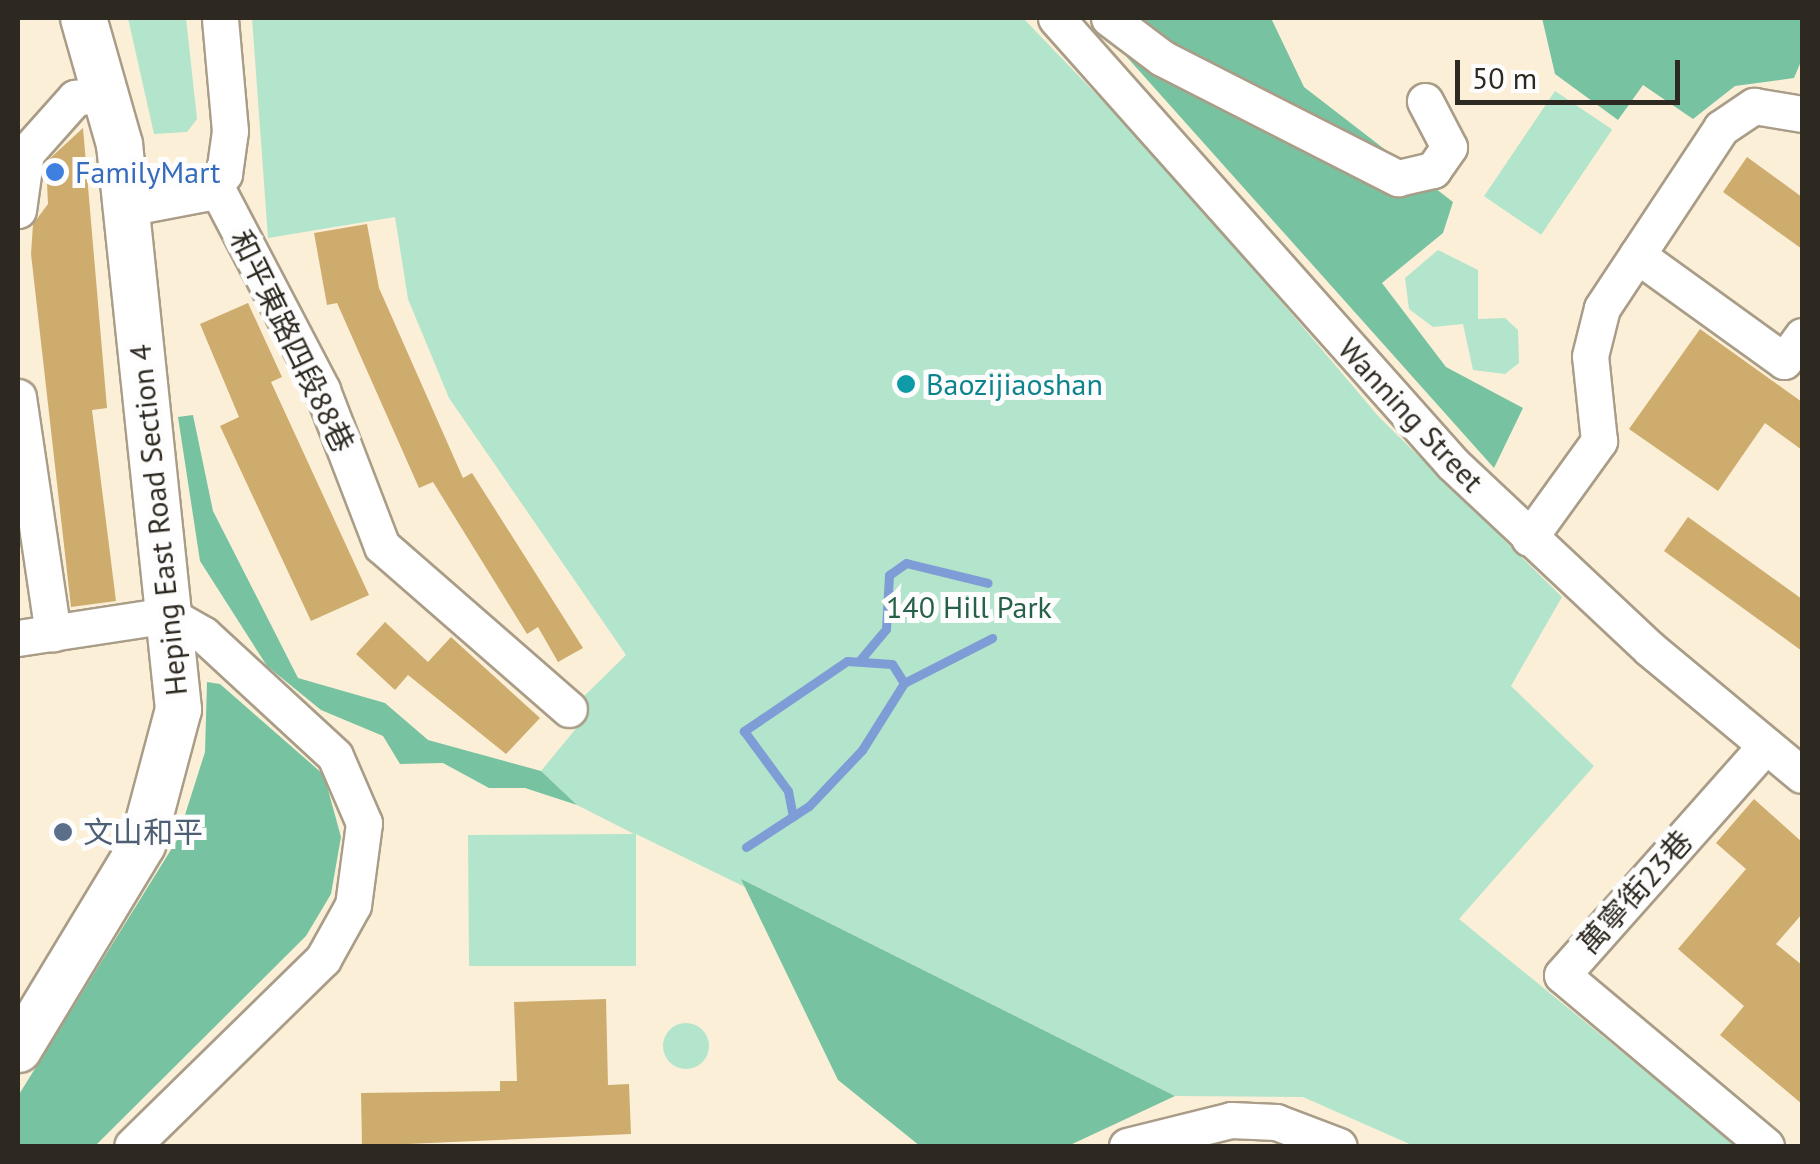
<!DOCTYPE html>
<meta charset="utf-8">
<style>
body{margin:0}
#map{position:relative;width:1820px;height:1164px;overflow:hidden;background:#fcefd8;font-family:"PT Sans","Noto Sans TC",sans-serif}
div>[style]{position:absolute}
.green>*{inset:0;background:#b3e4cc;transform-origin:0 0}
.round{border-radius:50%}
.forest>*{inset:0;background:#77c3a1}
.stream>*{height:9px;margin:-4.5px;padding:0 4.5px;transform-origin:4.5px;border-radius:4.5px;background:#7e9cd5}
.building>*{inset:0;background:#ceac6d}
.roads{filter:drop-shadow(2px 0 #a99d88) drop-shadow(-2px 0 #a99d88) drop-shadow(0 2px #a99d88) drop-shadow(0 -2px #a99d88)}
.minor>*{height:35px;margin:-17.5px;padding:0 17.5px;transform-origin:17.5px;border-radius:17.5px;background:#fff}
.major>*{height:45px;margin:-22.5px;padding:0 22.5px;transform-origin:22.5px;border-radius:22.5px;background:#fff}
.dots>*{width:28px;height:28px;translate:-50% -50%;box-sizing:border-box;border:5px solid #fdfdfd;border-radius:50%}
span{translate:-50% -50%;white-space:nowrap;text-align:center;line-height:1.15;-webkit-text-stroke:10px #fdfdfd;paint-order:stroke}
.shop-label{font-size:30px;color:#366cbe}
.left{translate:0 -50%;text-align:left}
.street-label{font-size:30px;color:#2e2920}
.culture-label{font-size:30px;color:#0d838f}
.park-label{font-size:30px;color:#276049}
.service-label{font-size:30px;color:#4e5e75}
.frame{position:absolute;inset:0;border:20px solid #2e2920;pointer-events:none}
.scale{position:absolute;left:1455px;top:60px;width:225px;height:45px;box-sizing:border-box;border:5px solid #2e2920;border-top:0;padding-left:12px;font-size:30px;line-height:35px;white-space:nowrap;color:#2e2920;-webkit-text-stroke:8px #fdfdfd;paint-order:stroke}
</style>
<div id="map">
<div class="green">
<div style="clip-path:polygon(128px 18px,186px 18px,197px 119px,187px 132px,154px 134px)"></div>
<div style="clip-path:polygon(252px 18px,1023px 18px,1174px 175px,1379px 417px,1562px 597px,1511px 686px,1594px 766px,1459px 919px,1737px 1146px,1414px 1146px,1303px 1097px,1175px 1096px,636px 834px,636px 966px,469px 966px,468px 835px,634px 834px,577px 805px,541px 771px,583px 720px,572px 708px,626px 655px,449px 398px,408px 299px,395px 217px,268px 238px)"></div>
<div style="left:1555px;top:91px;width:69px;height:127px;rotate:34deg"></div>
<div style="clip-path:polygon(1438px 250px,1478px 270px,1478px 319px,1505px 318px,1518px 330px,1519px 363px,1505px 374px,1473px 370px,1463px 324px,1433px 327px,1409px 309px,1405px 278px)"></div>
<div class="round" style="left:663px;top:1023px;width:46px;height:46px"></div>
</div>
<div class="forest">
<div style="clip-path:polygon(1092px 18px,1271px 18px,1304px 87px,1453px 202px,1443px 233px,1382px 283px,1446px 367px,1523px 408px,1494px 468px)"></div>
<div style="clip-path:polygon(1542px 18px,1802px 18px,1802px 59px,1794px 78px,1735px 86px,1693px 119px,1643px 85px,1618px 120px,1555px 74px)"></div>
<div style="clip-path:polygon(193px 415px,213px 511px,298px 678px,385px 703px,428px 740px,541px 771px,577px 805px,525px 788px,489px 788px,443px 763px,400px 764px,383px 736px,321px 710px,267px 666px,200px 561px,178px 417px)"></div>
<div style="clip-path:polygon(207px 682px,220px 684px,324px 775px,341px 837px,331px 894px,306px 936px,95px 1146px,18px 1146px,18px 1096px,177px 840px,205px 752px)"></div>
<div style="clip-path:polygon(741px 879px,1175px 1096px,1068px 1146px,920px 1146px,838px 1080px)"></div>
</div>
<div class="stream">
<div style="left:860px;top:660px;width:40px;rotate:-50deg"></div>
<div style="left:886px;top:629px;width:54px;rotate:-86.8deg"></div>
<div style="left:889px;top:575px;width:21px;rotate:-35deg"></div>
<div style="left:906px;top:563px;width:84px;rotate:13.7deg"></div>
<div style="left:904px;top:683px;width:99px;rotate:-27.1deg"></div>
<div style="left:746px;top:847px;width:75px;rotate:-33.1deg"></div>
<div style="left:809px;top:806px;width:77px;rotate:-46.6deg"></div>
<div style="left:862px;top:750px;width:79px;rotate:-57.9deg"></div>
<div style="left:904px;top:683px;width:22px;rotate:-122deg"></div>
<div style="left:892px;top:664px;width:45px;rotate:-176.2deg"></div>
<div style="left:847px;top:661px;width:125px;rotate:145.8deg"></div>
<div style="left:744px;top:731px;width:74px;rotate:53.7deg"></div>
<div style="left:788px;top:791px;width:26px;rotate:79deg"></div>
</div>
<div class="building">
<div style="clip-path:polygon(83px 128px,107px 408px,92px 410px,116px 601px,71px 607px,31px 254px,33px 224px,48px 204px,46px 162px)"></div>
<div style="clip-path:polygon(1747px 157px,1802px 197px,1802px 249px,1723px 192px)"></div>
<div style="clip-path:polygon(367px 224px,379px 288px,463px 478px,472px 473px,583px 648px,558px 662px,538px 627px,527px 634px,433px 482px,419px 488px,337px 303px,327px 305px,314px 233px)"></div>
<div style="clip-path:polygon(248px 303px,282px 377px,271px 382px,369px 595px,311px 621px,220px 426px,239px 417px,200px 324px)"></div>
<div style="clip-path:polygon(1700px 329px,1802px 402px,1802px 450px,1765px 423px,1718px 491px,1629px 429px)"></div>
<div style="clip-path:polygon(1688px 517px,1802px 599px,1802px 651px,1664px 551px)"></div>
<div style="clip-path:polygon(385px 622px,428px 662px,451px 637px,540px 718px,506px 754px,408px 675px,395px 690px,356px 654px)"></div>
<div style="clip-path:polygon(1754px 799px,1802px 842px,1802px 914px,1776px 944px,1802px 965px,1802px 1104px,1720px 1035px,1744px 1006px,1678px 949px,1746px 869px,1716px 843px)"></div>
<div style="clip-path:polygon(606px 999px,608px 1085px,629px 1084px,631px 1134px,362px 1146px,361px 1093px,500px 1091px,500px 1081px,517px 1081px,514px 1002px)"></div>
</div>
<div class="roads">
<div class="minor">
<div style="left:1056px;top:18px;width:597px;rotate:48.33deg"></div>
<div style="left:1453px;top:464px;width:270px;rotate:43.2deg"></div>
<div style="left:1650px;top:649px;width:197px;rotate:39.7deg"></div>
<div style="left:1109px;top:18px;width:66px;rotate:37deg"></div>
<div style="left:1162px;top:58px;width:265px;rotate:27deg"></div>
<div style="left:1398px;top:178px;width:36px;rotate:-13deg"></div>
<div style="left:1433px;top:170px;width:28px;rotate:-55deg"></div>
<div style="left:1449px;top:147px;width:52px;rotate:-117.6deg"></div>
<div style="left:215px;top:185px;width:231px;rotate:62.4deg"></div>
<div style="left:322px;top:390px;width:167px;rotate:69deg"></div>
<div style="left:382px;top:546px;width:248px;rotate:41.1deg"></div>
<div style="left:126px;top:208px;width:80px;rotate:-10.8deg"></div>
<div style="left:205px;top:193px;width:27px;rotate:-45deg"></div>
<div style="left:224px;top:174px;width:43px;rotate:-82.1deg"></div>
<div style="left:230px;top:131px;width:113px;rotate:-95.1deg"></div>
<div style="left:18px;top:210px;width:58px;rotate:-82deg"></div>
<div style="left:26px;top:153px;width:74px;rotate:-48.3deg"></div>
<div style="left:75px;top:98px;width:34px;rotate:-8deg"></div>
<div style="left:1637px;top:255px;width:181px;rotate:35.8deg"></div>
<div style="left:1784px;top:361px;width:31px;rotate:-54deg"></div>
<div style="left:18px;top:397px;width:239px;rotate:81.6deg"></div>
<div style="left:1529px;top:538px;width:120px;rotate:-54.2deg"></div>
<div style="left:1599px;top:441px;width:85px;rotate:-96deg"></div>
<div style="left:1590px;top:356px;width:49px;rotate:-76deg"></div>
<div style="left:1602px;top:308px;width:216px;rotate:-56.5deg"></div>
<div style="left:1721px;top:128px;width:40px;rotate:-34deg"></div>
<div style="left:1754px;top:106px;width:49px;rotate:9.5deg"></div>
<div style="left:18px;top:638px;width:153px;rotate:-8.7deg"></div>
<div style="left:169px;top:615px;width:40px;rotate:29.7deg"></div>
<div style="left:204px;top:635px;width:178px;rotate:42.7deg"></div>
<div style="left:335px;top:756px;width:73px;rotate:66.6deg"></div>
<div style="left:364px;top:823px;width:83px;rotate:97.6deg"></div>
<div style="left:353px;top:905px;width:62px;rotate:119.1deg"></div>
<div style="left:323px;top:959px;width:267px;rotate:135.6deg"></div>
<div style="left:1127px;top:1146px;width:107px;rotate:-14deg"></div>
<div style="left:1231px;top:1120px;width:45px;rotate:2.5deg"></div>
<div style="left:1276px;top:1122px;width:67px;rotate:20.9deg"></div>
<div style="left:1766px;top:1146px;width:266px;rotate:-140deg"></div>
<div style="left:1562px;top:975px;width:307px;rotate:-48.4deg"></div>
</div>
<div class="major">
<div style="left:18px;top:1049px;width:240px;rotate:-58.8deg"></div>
<div style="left:142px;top:844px;width:140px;rotate:-75.1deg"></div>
<div style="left:178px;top:709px;width:568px;rotate:-95.96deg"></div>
<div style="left:119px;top:144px;width:131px;rotate:-105.9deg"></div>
</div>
</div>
<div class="dots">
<div style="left:55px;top:172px;background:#3f7fe0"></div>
<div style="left:906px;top:384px;background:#0f9aa8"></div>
<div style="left:63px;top:832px;background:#5c6f8a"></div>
</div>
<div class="shop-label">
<span class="left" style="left:75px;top:172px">FamilyMart</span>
</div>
<div class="street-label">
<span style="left:292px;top:341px;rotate:64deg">和平東路四段88巷</span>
<span style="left:1411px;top:415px;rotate:47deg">Wanning Street</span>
<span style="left:158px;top:520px;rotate:-96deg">Heping East Road Section 4</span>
<span style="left:1635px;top:892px;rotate:-48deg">萬寧街23巷</span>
</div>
<div class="culture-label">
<span class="left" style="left:926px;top:384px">Baozijiaoshan</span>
</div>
<div class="park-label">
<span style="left:969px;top:607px">140 Hill Park</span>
</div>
<div class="service-label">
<span class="left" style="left:83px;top:832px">文山和平</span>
</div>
<div class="frame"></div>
<div class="scale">50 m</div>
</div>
